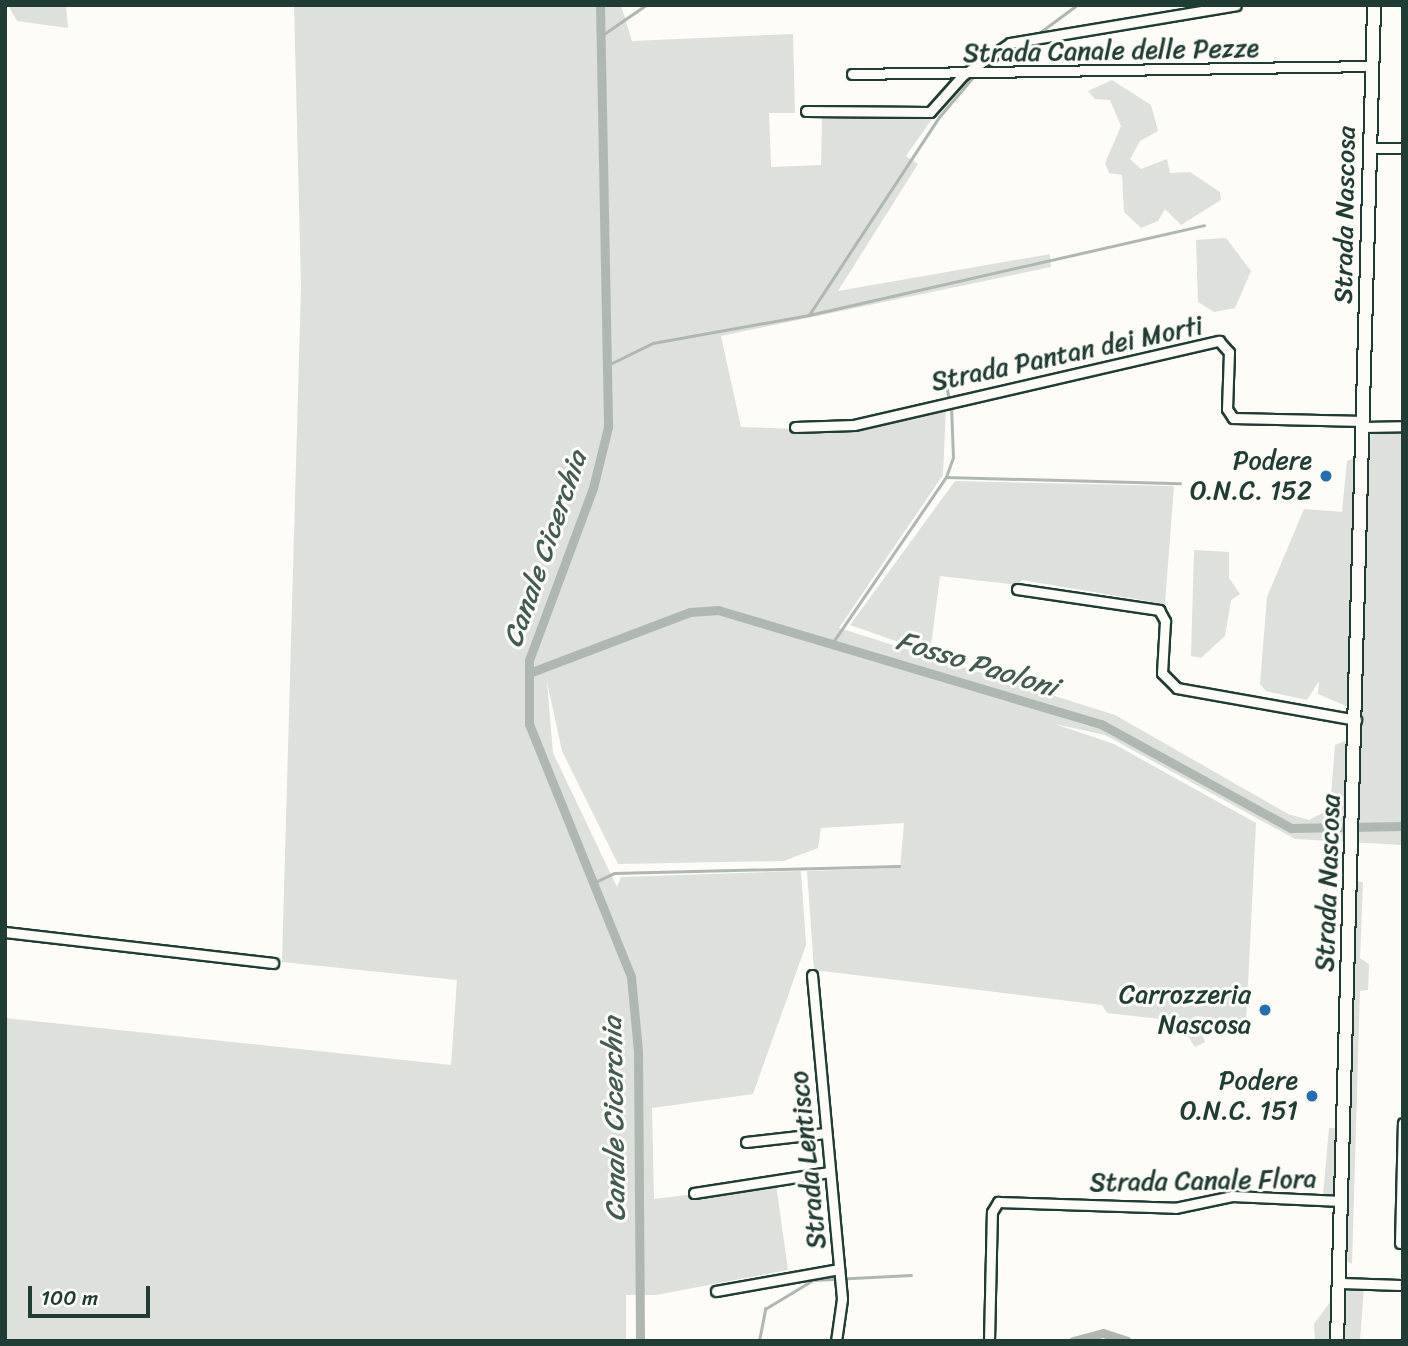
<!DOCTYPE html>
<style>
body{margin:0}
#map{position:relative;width:1408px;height:1346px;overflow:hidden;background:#fdfcf7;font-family:Sriracha,sans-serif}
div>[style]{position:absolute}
.green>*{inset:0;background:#dde0db}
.stream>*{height:2.5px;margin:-1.25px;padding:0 1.25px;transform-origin:1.25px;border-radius:1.25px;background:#aeb8b1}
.canal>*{height:9px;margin:-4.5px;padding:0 4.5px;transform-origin:4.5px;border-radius:4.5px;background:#aeb8b1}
.roads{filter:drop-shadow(2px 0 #1f3d34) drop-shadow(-2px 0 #1f3d34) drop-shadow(0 2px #1f3d34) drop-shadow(0 -2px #1f3d34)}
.street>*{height:9px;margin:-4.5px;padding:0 4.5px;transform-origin:4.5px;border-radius:4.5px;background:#fdfcf7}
.secondary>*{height:12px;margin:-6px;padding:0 6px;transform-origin:6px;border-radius:6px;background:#fdfcf7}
.dots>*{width:19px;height:19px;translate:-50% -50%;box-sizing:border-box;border:4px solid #fdfcf7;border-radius:50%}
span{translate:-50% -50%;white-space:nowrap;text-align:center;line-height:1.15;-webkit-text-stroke:6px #fdfcf7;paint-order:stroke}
.street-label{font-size:26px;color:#1f3d34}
.poi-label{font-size:26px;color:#1f3d34}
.right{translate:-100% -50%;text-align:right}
.water-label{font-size:28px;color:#435c53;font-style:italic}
.frame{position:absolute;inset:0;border:7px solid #1f3d34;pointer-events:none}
.scale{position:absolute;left:28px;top:1286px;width:122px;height:32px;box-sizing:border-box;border:4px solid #1f3d34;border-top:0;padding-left:9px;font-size:21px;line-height:24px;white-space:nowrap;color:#1f3d34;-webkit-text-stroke:5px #fdfcf7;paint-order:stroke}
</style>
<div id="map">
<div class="green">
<div style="clip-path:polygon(8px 5px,66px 5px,68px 28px,17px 21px)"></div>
<div style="clip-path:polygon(294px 5px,621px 5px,632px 41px,793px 34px,795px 113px,769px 113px,771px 167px,821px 165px,822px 115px,934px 116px,906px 156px,918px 164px,838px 291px,1050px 254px,1051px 267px,721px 336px,741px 427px,852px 431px,946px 406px,943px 475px,839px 628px,1115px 715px,1288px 814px,1309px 820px,1330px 809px,1335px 745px,1360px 735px,1360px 712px,1318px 694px,1319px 681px,1307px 700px,1266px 691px,1260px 684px,1267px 597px,1304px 509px,1342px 512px,1347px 461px,1368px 452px,1372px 430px,1403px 431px,1403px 845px,1295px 839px,1105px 735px,1055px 724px,1114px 744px,1256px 823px,1246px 1023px,1195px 1016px,1205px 1042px,1195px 1047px,1178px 1021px,1107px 1013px,1102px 1005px,814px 970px,807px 871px,900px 868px,904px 823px,821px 828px,818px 848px,784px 861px,618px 864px,562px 751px,547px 682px,553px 753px,617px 887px,621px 877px,801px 871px,806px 945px,753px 1094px,652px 1108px,654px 1199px,776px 1184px,788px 1270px,656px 1295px,626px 1295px,626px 1341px,5px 1341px,5px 1018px,451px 1065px,457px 980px,282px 962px,301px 286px)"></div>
<div style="clip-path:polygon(1112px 80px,1151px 105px,1158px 131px,1140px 141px,1130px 159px,1141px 169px,1167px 159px,1170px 173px,1190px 172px,1220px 192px,1221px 200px,1181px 225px,1165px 209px,1158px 221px,1141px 228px,1124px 212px,1122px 175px,1109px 173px,1105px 163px,1121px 126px,1110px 100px,1095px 99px,1088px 91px)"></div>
<div style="clip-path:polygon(1226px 238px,1251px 271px,1235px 308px,1214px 312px,1198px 302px,1196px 240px)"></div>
<div style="clip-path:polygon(955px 481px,1174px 486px,1165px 604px,1022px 580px,1018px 585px,940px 576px,930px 653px,850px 625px)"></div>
<div style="clip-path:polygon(1194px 550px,1229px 552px,1229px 578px,1240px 594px,1231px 600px,1225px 636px,1201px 658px,1191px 656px)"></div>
<div style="clip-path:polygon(1353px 881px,1363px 882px,1360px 958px,1369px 964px,1368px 990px,1360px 991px,1352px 1264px,1343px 1259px,1344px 1206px,1323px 1195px,1329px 1128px,1345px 1128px)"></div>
<div style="clip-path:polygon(1341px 1287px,1364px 1287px,1360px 1341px,1315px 1341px,1314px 1324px)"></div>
</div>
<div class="stream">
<div style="left:601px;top:36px;width:55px;rotate:-34.6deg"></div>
<div style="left:1035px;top:36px;width:52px;rotate:-36.4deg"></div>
<div style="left:985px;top:68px;width:43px;rotate:-32.6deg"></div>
<div style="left:809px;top:315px;width:237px;rotate:-56.7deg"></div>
<div style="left:939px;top:117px;width:54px;rotate:-49.5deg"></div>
<div style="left:610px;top:364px;width:48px;rotate:-26deg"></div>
<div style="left:653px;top:343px;width:158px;rotate:-10.2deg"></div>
<div style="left:809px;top:315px;width:405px;rotate:-12.8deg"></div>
<div style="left:946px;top:380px;width:19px;rotate:81deg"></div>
<div style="left:946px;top:477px;width:234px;rotate:1.5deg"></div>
<div style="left:831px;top:645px;width:204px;rotate:-55.6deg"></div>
<div style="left:946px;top:477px;width:20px;rotate:-70deg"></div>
<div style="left:953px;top:458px;width:52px;rotate:-92.2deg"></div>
<div style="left:593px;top:883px;width:23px;rotate:-25deg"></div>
<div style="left:614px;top:873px;width:285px;rotate:-1.4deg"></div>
<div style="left:759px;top:1341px;width:33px;rotate:-79deg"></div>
<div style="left:765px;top:1309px;width:56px;rotate:-31.1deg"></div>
<div style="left:813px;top:1280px;width:98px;rotate:-2.9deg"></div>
</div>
<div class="canal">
<div style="left:600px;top:5px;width:422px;rotate:88.9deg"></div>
<div style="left:608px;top:427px;width:63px;rotate:103.8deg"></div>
<div style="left:593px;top:488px;width:184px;rotate:110.4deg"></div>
<div style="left:529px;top:660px;width:64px;rotate:90deg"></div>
<div style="left:529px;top:724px;width:273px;rotate:68deg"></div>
<div style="left:631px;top:977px;width:74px;rotate:84.6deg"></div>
<div style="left:638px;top:1051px;width:290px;rotate:89.6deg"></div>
<div style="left:529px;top:673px;width:172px;rotate:-20.8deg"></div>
<div style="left:690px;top:612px;width:28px;rotate:-4deg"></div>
<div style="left:718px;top:610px;width:400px;rotate:16.6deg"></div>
<div style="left:1101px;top:724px;width:217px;rotate:28.7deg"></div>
<div style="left:1291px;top:828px;width:112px;rotate:-1deg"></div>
<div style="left:1073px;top:1341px;width:31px;rotate:-15deg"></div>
<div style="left:1103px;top:1333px;width:25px;rotate:18deg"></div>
</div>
<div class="roads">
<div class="street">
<div style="left:852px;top:74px;width:520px;rotate:-0.88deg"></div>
<div style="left:806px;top:111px;width:124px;rotate:0.5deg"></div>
<div style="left:930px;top:112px;width:50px;rotate:-48.3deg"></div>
<div style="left:963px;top:75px;width:57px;rotate:-34.2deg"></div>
<div style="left:1010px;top:43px;width:229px;rotate:-9.5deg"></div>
<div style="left:1369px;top:148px;width:34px"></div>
<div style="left:795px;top:427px;width:59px;rotate:-1.9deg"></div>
<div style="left:854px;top:425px;width:375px;rotate:-13deg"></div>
<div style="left:1219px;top:341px;width:15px;rotate:48deg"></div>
<div style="left:1229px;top:352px;width:57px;rotate:92deg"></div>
<div style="left:1227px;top:409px;width:11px;rotate:56deg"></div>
<div style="left:1233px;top:418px;width:131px;rotate:1.3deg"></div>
<div style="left:1364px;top:427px;width:39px;rotate:-1deg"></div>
<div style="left:1017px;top:589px;width:144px;rotate:8.4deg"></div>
<div style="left:1159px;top:610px;width:13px;rotate:61deg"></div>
<div style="left:1165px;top:621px;width:52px;rotate:93.3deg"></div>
<div style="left:1162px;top:673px;width:21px;rotate:45deg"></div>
<div style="left:1177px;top:688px;width:182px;rotate:10.1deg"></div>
<div style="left:5px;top:932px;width:270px;rotate:6.6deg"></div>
<div style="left:812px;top:975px;width:325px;rotate:84.7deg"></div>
<div style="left:842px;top:1299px;width:42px;rotate:98.1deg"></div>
<div style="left:746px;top:1142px;width:80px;rotate:-6.5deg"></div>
<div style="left:694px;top:1193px;width:137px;rotate:-8.8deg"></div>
<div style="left:1400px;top:1243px;width:120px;rotate:-88.6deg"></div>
<div style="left:1338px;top:1283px;width:65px;rotate:1.8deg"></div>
<div style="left:716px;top:1291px;width:125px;rotate:-10.1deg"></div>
<div style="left:989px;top:1341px;width:129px;rotate:-88.7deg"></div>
<div style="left:992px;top:1212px;width:12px;rotate:-59deg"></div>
<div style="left:998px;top:1202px;width:177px;rotate:1.9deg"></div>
<div style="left:1175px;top:1208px;width:58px;rotate:-11.9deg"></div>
<div style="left:1232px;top:1196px;width:109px;rotate:2.6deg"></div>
</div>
<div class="secondary">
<div style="left:1337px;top:1341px;width:1337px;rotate:-88.41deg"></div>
</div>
</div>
<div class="dots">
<div style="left:1326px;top:476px;background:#1f6fb2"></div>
<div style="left:1265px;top:1010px;background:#1f6fb2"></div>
<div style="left:1312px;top:1096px;background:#1f6fb2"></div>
</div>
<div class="street-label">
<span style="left:1111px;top:51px;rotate:-1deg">Strada Canale delle Pezze</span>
<span style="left:1345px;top:215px;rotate:-89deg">Strada Nascosa</span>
<span style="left:1067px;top:354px;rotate:-12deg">Strada Pantan dei Morti</span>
<span style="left:1328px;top:883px;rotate:-88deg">Strada Nascosa</span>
<span style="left:808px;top:1160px;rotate:-96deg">Strada Lentisco</span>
<span style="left:1203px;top:1181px;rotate:-1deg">Strada Canale Flora</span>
</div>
<div class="poi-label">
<span class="right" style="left:1312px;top:476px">Podere<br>O.N.C. 152</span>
<span class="right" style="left:1251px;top:1010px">Carrozzeria<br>Nascosa</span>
<span class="right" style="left:1298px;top:1096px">Podere<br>O.N.C. 151</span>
</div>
<div class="water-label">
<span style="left:545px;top:549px;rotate:-71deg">Canale Cicerchia</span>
<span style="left:977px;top:664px;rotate:17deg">Fosso Paoloni</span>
<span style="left:614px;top:1119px;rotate:-91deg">Canale Cicerchia</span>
</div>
<div class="frame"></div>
<div class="scale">100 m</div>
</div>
